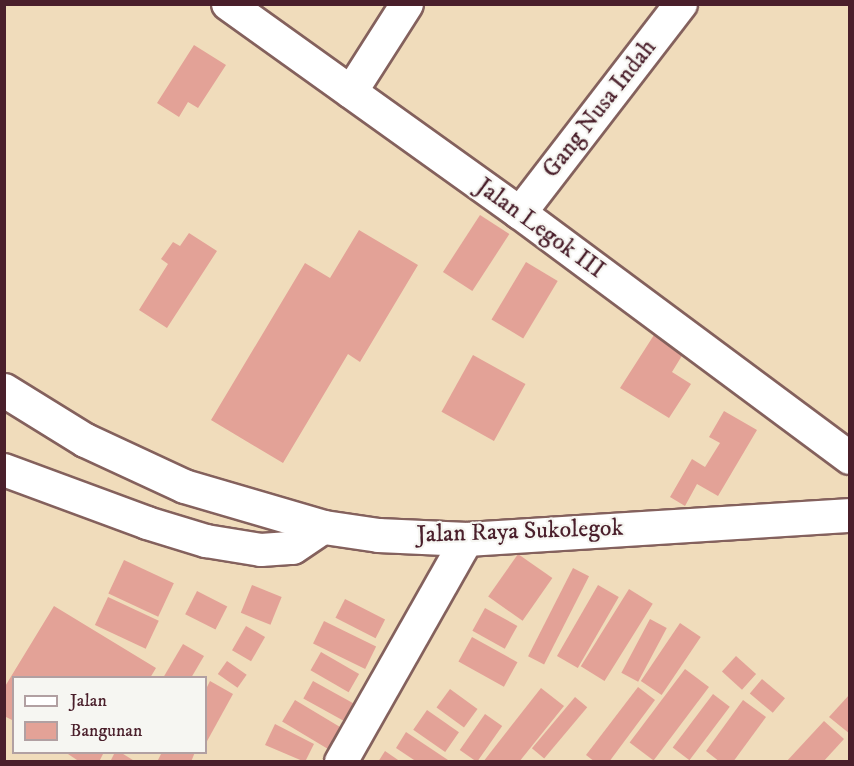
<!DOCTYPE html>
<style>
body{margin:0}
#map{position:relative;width:854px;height:766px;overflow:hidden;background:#f0dcbb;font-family:"IM FELL DW Pica",serif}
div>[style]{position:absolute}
.building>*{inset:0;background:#e3a297;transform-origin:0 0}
.roads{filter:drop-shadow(2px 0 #84615d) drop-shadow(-2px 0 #84615d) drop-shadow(0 2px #84615d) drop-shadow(0 -2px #84615d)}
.minor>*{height:32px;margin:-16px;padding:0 16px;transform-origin:16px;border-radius:16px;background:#fff}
.tertiary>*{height:33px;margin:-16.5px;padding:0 16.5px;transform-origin:16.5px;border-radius:16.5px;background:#fff}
span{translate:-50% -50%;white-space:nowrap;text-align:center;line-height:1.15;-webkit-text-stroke:4.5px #f6f6f2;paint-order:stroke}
.street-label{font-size:24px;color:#4a1f2b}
.frame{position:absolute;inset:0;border:6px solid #4a1f2b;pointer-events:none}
.legend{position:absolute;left:12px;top:676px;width:195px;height:78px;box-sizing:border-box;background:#f6f6f2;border:2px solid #b1a0a2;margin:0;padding:8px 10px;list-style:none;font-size:18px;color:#4a1f2b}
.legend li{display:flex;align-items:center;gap:12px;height:30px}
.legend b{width:30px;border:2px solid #b1a0a2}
</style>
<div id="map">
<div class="building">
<div style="clip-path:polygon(194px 45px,226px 65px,198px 108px,188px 102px,179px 117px,157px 103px)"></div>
<div style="left:480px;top:215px;width:35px;height:68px;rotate:33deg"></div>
<div style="clip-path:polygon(359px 230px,418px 265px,360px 362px,348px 354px,283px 463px,211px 420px,305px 263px,330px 278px)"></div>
<div style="clip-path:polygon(189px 233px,217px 251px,167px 328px,139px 310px,168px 264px,161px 259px,173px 242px,180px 246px)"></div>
<div style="left:526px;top:262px;width:37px;height:67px;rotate:31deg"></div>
<div style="clip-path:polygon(654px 335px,683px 354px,672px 372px,691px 384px,669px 418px,620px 388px)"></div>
<div style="left:473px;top:355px;width:60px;height:65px;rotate:29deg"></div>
<div style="clip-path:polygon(724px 411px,757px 430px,718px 496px,697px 484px,685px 506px,670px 497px,692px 459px,705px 467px,720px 443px,709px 437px)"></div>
<div style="left:518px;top:554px;width:42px;height:52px;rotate:35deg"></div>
<div style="left:124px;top:560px;width:55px;height:37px;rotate:25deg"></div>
<div style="left:573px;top:568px;width:18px;height:99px;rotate:27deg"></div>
<div style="left:252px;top:585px;width:32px;height:30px;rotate:22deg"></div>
<div style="left:598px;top:585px;width:24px;height:82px;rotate:30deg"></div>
<div style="left:629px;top:589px;width:28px;height:91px;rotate:32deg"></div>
<div style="left:197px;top:591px;width:34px;height:26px;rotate:27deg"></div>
<div style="left:108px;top:597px;width:56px;height:31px;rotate:25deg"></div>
<div style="left:345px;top:599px;width:45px;height:21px;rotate:27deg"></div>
<div style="clip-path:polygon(54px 606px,156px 668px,150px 678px,14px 678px,14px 721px,4px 716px,4px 688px)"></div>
<div style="left:485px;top:608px;width:37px;height:26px;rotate:29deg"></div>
<div style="left:650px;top:619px;width:19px;height:61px;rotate:28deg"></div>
<div style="left:324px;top:621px;width:58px;height:25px;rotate:26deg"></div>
<div style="left:680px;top:623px;width:25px;height:70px;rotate:34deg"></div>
<div style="left:246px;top:626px;width:22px;height:28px;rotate:30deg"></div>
<div style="left:472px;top:637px;width:52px;height:28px;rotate:29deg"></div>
<div style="clip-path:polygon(183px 644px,204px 656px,191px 678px,163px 678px)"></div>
<div style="left:321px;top:652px;width:44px;height:21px;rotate:30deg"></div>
<div style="left:736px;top:656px;width:27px;height:21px;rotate:42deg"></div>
<div style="left:227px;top:661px;width:24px;height:16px;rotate:35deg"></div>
<div style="left:685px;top:669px;width:30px;height:92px;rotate:37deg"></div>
<div style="left:762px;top:679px;width:30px;height:19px;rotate:40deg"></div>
<div style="clip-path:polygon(210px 681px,233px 694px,206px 743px,206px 689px)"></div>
<div style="left:313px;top:681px;width:46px;height:20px;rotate:29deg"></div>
<div style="clip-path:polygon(638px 687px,655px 700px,609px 762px,595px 762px,586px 755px)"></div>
<div style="clip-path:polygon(541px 688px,564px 706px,519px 762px,483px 762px)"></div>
<div style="left:450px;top:689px;width:34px;height:23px;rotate:36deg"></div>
<div style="left:713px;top:694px;width:21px;height:67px;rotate:37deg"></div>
<div style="clip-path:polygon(850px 694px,850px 734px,829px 717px)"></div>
<div style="left:575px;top:697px;width:16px;height:67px;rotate:40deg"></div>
<div style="left:295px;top:700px;width:54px;height:25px;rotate:31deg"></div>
<div style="clip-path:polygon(743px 700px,766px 717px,733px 762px,720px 762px,706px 751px)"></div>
<div style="left:427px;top:710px;width:39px;height:24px;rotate:35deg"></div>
<div style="left:485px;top:714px;width:21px;height:44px;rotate:35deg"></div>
<div style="clip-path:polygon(824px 721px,844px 739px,823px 762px,786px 762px)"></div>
<div style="clip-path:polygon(275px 724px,314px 744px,305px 762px,265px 745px)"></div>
<div style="clip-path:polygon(406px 732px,451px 762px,417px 762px,396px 748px)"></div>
<div style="clip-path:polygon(385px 751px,401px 762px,378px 762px)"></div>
<div style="clip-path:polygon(65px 752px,104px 752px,99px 762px,80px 762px)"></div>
<div style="clip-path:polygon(115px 752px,120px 752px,136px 762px,110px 762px)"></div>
<div style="clip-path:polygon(162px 752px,195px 752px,191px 762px,157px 762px)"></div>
</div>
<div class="roads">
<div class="minor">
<div style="left:228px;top:4px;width:359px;rotate:35.6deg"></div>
<div style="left:520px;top:213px;width:411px;rotate:36.6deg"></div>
<div style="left:351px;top:92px;width:104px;rotate:-57.5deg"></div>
<div style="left:520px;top:213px;width:264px;rotate:-52.4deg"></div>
<div style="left:4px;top:470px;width:153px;rotate:20.3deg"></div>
<div style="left:147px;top:523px;width:62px;rotate:17deg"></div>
<div style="left:206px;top:541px;width:56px;rotate:9.3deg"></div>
<div style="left:261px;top:550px;width:32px;rotate:-4deg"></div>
<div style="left:293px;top:548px;width:37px;rotate:-34deg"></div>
<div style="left:341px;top:762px;width:256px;rotate:-60.5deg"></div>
</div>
<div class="tertiary">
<div style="left:4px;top:390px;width:95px;rotate:31.7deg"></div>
<div style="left:85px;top:440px;width:109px;rotate:24.9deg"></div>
<div style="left:184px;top:486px;width:146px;rotate:16.3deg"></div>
<div style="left:324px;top:527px;width:55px;rotate:8.4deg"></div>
<div style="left:378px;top:535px;width:89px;rotate:2.6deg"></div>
<div style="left:467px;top:539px;width:384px;rotate:-3.6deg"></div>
</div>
</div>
<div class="street-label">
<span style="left:600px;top:109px;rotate:-52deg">Gang Nusa Indah</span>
<span style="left:540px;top:229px;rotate:36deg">Jalan Legok III</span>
<span style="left:520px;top:532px;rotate:-2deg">Jalan Raya Sukolegok</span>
</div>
<div class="frame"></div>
<ul class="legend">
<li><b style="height:8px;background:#fff"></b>Jalan</li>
<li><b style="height:16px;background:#e3a297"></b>Bangunan</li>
</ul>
</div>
